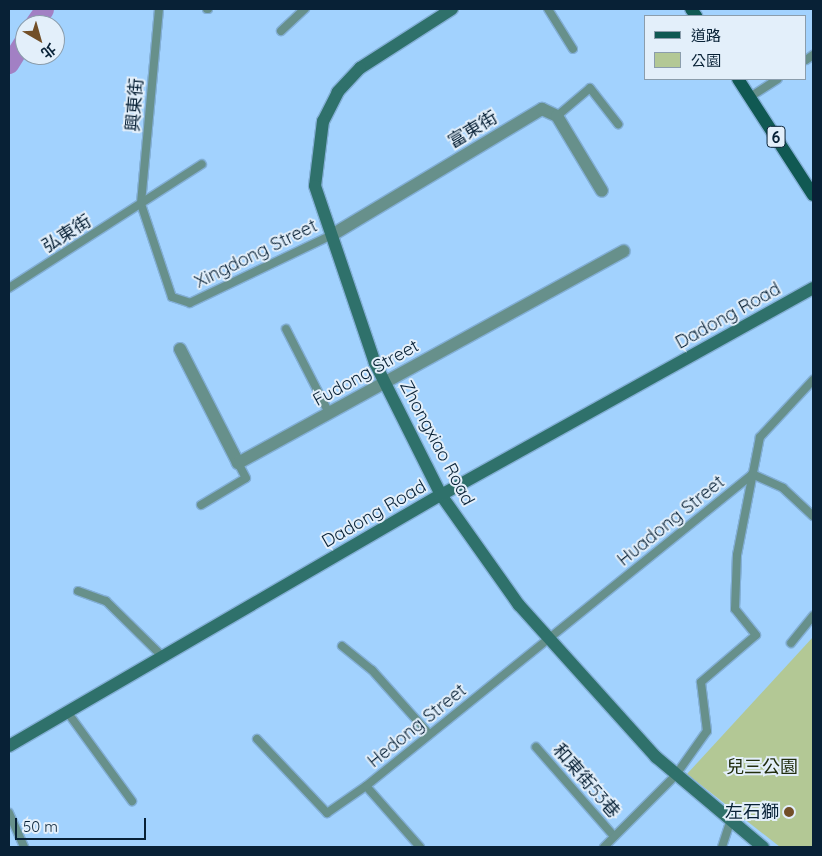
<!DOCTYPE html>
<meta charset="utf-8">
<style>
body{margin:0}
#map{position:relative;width:822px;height:856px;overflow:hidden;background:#a2d2fe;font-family:Quicksand,"Noto Sans TC",sans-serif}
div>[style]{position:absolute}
.green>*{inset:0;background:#b3c895}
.canal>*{height:19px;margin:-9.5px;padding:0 9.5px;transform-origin:9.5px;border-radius:9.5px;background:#a280c4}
.roads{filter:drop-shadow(1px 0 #83afd6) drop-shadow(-1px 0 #83afd6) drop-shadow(0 1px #83afd6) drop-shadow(0 -1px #83afd6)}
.lane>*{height:8px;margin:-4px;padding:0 4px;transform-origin:4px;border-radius:4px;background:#67908b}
.street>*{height:12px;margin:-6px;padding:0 6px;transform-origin:6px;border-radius:6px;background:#67908b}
.secondary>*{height:12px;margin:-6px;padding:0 6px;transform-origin:6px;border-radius:6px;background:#2f716b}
.primary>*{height:12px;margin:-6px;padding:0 6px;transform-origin:6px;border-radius:6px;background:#105953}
.dots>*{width:14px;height:14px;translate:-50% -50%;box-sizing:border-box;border:2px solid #e3effa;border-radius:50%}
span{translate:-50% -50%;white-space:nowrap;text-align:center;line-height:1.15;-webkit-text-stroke:4px #e3effa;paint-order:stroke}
.shield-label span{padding:1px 4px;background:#e3effa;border:1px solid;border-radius:4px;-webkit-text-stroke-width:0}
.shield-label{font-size:16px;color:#082136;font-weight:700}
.street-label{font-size:18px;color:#082136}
.park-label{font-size:18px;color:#222e0f}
.poi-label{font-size:18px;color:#082136}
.right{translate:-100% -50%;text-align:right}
.frame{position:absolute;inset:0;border:10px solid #082136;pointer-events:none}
.legend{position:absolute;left:644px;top:15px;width:162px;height:65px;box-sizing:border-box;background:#e3effa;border:1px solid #8b9dac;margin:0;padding:6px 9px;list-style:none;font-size:15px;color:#082136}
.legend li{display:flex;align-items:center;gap:10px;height:25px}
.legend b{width:25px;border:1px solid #8b9dac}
.north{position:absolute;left:15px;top:15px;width:50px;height:50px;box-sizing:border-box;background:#e3effa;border:1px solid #8b9dac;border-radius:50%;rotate:142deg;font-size:14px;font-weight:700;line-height:20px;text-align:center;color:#082136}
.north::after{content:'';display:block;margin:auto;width:18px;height:22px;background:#724f28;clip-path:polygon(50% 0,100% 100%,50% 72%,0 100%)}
.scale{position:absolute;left:15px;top:818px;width:131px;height:22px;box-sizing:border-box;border:2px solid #082136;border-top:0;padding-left:6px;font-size:15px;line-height:18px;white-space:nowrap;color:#082136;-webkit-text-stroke:4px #e3effa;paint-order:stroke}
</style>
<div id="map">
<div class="green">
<div style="clip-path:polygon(813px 637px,813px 847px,780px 847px,687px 774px)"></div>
</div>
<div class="canal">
<div style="left:33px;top:25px;width:19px;rotate:-55deg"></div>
<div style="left:9px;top:64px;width:31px;rotate:-58deg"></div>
</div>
<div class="roads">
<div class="lane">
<div style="left:159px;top:9px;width:196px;rotate:95.3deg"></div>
<div style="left:141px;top:204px;width:98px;rotate:71.6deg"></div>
<div style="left:172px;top:297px;width:19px;rotate:18deg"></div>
<div style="left:190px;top:303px;width:157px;rotate:-25.6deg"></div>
<div style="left:207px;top:9px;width:1px"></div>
<div style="left:548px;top:9px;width:47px;rotate:58deg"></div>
<div style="left:281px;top:31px;width:33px;rotate:-43deg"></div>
<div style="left:806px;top:60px;width:9px;rotate:-36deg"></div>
<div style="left:750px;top:97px;width:33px;rotate:-33deg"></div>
<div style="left:557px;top:116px;width:43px;rotate:-40.3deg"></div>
<div style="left:590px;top:88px;width:46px;rotate:52.1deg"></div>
<div style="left:9px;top:288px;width:229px;rotate:-32.7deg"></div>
<div style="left:286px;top:329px;width:94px;rotate:62.9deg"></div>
<div style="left:201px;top:505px;width:52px;rotate:-31deg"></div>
<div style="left:246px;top:478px;width:17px;rotate:-118deg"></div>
<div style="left:78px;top:591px;width:30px;rotate:20deg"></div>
<div style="left:106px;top:601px;width:78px;rotate:44.5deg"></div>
<div style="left:791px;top:643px;width:35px;rotate:-51deg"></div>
<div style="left:342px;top:646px;width:38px;rotate:39deg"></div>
<div style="left:372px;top:670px;width:86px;rotate:48.3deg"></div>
<div style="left:68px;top:713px;width:109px;rotate:54deg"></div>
<div style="left:257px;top:739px;width:102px;rotate:46.6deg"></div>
<div style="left:327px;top:813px;width:47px;rotate:-34.7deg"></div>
<div style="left:536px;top:747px;width:118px;rotate:48.8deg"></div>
<div style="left:9px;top:813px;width:37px;rotate:66deg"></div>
<div style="left:420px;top:847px;width:81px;rotate:-131.5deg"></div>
<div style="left:366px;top:786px;width:496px;rotate:-38.9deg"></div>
<div style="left:752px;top:474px;width:34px;rotate:24deg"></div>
<div style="left:783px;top:488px;width:41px;rotate:43deg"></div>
<div style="left:604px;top:847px;width:100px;rotate:-45deg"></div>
<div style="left:675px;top:776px;width:55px;rotate:-54.6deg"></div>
<div style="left:707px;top:731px;width:49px;rotate:-97deg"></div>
<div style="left:701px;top:682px;width:72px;rotate:-40.5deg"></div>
<div style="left:756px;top:635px;width:33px;rotate:-129deg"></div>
<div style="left:735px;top:609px;width:54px;rotate:-87.9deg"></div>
<div style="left:737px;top:555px;width:120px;rotate:-79deg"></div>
<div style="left:760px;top:437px;width:78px;rotate:-47.1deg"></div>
<div style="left:722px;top:847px;width:26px;rotate:-72deg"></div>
</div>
<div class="street">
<div style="left:332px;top:235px;width:245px;rotate:-31deg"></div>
<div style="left:542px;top:109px;width:17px;rotate:25deg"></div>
<div style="left:557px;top:116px;width:87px;rotate:59deg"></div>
<div style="left:180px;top:349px;width:128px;rotate:63deg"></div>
<div style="left:238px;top:463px;width:440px;rotate:-28.8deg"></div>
</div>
<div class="secondary">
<div style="left:452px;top:9px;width:109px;rotate:147.3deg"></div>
<div style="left:360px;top:68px;width:33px;rotate:133deg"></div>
<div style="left:338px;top:92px;width:33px;rotate:117deg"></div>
<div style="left:323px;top:121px;width:65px;rotate:97deg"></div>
<div style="left:315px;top:186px;width:187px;rotate:71.3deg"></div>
<div style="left:375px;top:363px;width:148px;rotate:63.4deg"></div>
<div style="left:441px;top:495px;width:135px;rotate:54.7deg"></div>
<div style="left:519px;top:605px;width:205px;rotate:48deg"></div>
<div style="left:656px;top:757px;width:140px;rotate:40.1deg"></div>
<div style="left:9px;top:746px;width:500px;rotate:-30.2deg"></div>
<div style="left:441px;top:495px;width:426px;rotate:-29.1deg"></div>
</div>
<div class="primary">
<div style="left:691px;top:9px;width:9px;rotate:54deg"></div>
<div style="left:738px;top:79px;width:138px;rotate:57.1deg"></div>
</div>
</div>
<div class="dots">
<div style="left:789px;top:812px;background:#724f28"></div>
</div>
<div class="shield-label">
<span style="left:776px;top:137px">6</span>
</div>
<div class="street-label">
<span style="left:135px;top:105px;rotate:-85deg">興東街</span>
<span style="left:473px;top:130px;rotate:-31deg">富東街</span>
<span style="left:67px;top:234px;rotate:-32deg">弘東街</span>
<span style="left:256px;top:254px;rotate:-26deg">Xingdong Street</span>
<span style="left:728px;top:316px;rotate:-29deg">Dadong Road</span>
<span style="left:366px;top:373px;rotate:-29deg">Fudong Street</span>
<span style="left:437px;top:443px;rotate:62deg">Zhongxiao Road</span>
<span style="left:374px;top:514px;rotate:-30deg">Dadong Road</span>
<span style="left:671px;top:521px;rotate:-39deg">Huadong Street</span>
<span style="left:417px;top:726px;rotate:-39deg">Hedong Street</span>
<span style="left:586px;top:781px;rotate:49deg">和東街53巷</span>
</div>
<div class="park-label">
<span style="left:762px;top:767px">兒三公園</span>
</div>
<div class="poi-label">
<span class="right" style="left:779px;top:812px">左石獅</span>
</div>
<div class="frame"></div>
<ul class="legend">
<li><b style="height:6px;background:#105953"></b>道路</li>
<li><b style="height:14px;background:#b3c895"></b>公園</li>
</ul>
<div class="north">北</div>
<div class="scale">50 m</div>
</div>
